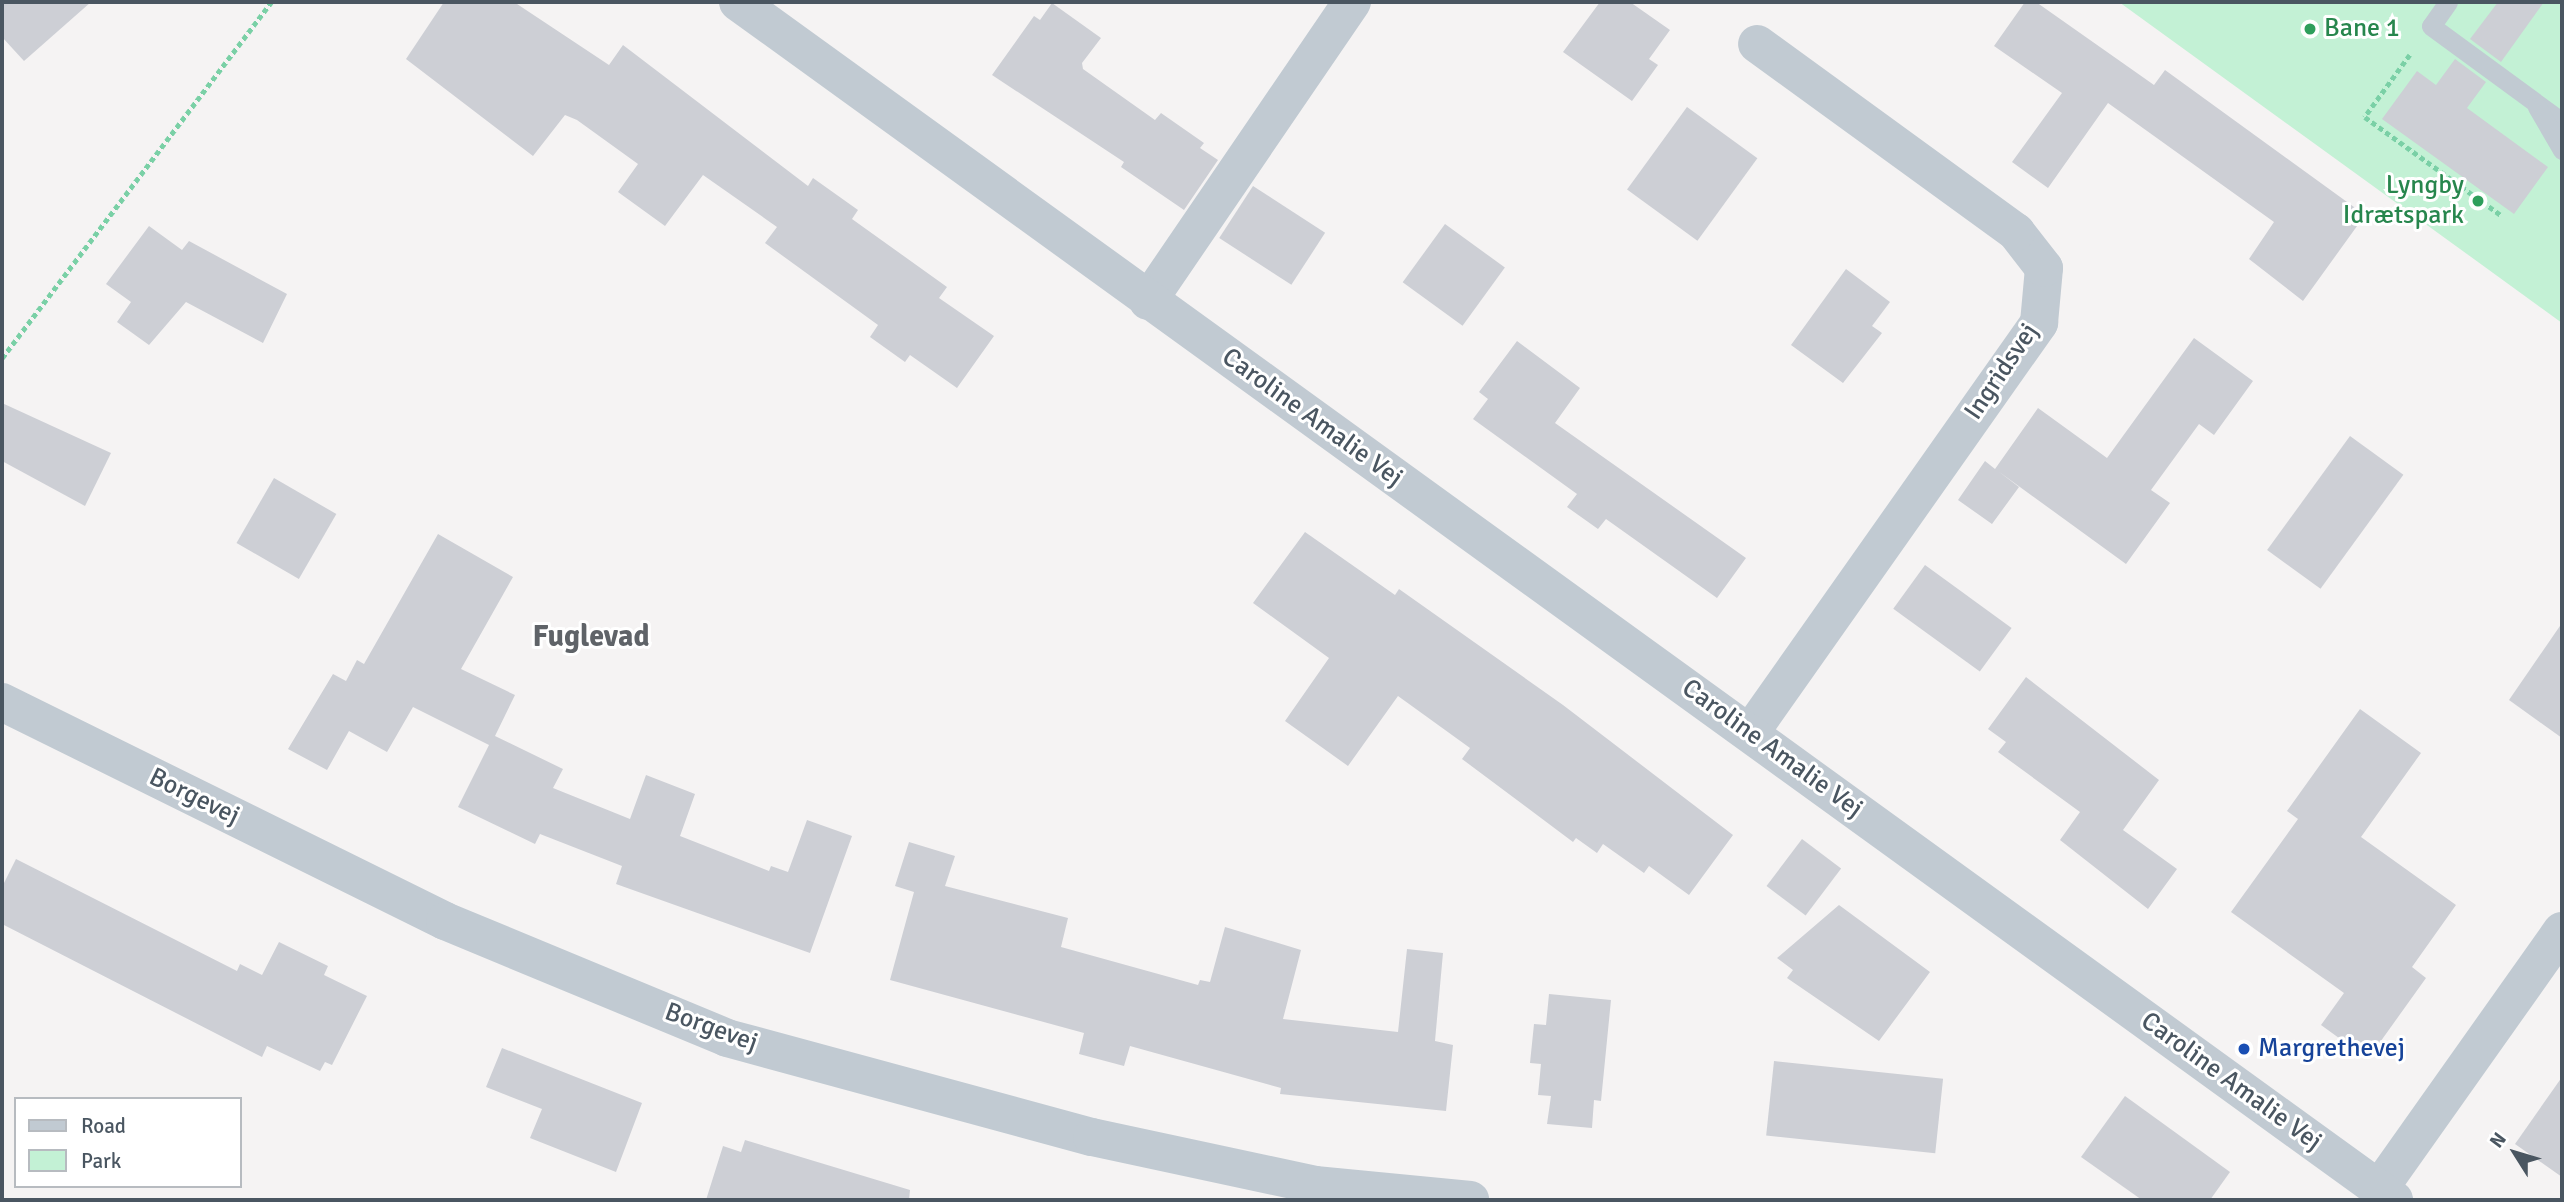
<!DOCTYPE html>
<meta charset="utf-8">
<style>
body{margin:0}
#map{position:relative;width:2564px;height:1202px;overflow:hidden;background:#f5f3f3;font-family:Signika,sans-serif}
div>[style]{position:absolute}
.green>*{inset:0;background:#c3f1d5}
.building>*{inset:0;background:#cdcfd5;transform-origin:0 0}
.path>*{height:4.5px;margin-top:-2.25px;transform-origin:0;background:repeating-linear-gradient(90deg,#7ad0a6 0 5px,transparent 0 8.5px)}
.service>*{height:19px;margin:-9.5px;padding:0 9.5px;transform-origin:9.5px;border-radius:9.5px;background:#c1cad2}
.minor>*{height:38px;margin:-19px;padding:0 19px;transform-origin:19px;border-radius:19px;background:#c1cad2}
.tertiary>*{height:38px;margin:-19px;padding:0 19px;transform-origin:19px;border-radius:19px;background:#c1cad2}
.dots>*{width:19px;height:19px;translate:-50% -50%;box-sizing:border-box;border:4px solid #fff;border-radius:50%}
span{translate:-50% -50%;white-space:nowrap;text-align:center;line-height:1.15;-webkit-text-stroke:6px #fff;paint-order:stroke}
.leisure-label{font-size:26px;color:#27864d}
.left{translate:0 -50%;text-align:left}
.right{translate:-100% -50%;text-align:right}
.street-label{font-size:26px;color:#4a5661}
.transit-label{font-size:26px;color:#164399}
.quarter-label{font-size:30px;color:#5f6368;font-weight:700}
.frame{position:absolute;inset:0;border:4px solid #4a5661;pointer-events:none}
.legend{position:absolute;left:14px;top:1097px;width:228px;height:91px;box-sizing:border-box;background:#fff;border:2px solid #b7bbc0;margin:0;padding:9px 12px;list-style:none;font-size:21px;color:#4a5661}
.legend li{display:flex;align-items:center;gap:14px;height:35px}
.legend b{width:35px;border:2px solid #b7bbc0}
.north{position:absolute;left:2480px;top:1118px;width:70px;height:70px;-webkit-text-stroke:5px #fff;paint-order:stroke;rotate:307deg;font-size:19px;font-weight:700;line-height:28px;text-align:center;color:#4a5661}
.north::after{content:'';display:block;margin:auto;width:24px;height:32px;background:#4a5661;clip-path:polygon(50% 0,100% 100%,50% 72%,0 100%)}
</style>
<div id="map">
<div class="green">
<div style="clip-path:polygon(2119px 2px,2562px 2px,2562px 323px,2478px 262px)"></div>
</div>
<div class="building">
<div style="clip-path:polygon(2px 2px,91px 2px,24px 61px,2px 37px)"></div>
<div style="clip-path:polygon(444px 2px,514px 2px,609px 65px,623px 45px,808px 186px,813px 178px,858px 210px,852px 219px,947px 287px,939px 298px,994px 336px,957px 388px,910px 355px,905px 362px,870px 337px,878px 325px,765px 243px,777px 227px,703px 175px,665px 226px,618px 192px,638px 164px,577px 120px,565px 115px,533px 156px,406px 59px)"></div>
<div style="clip-path:polygon(1600px 2px,1630px 2px,1670px 30px,1649px 59px,1658px 65px,1632px 101px,1563px 52px)"></div>
<div style="clip-path:polygon(2025px 2px,2036px 2px,2154px 85px,2165px 70px,2365px 215px,2303px 301px,2249px 259px,2274px 222px,2108px 103px,2048px 188px,2012px 162px,2062px 93px,1994px 46px)"></div>
<div style="clip-path:polygon(2498px 2px,2544px 2px,2501px 62px,2470px 39px)"></div>
<div style="clip-path:polygon(1052px 3px,1101px 38px,1082px 63px,1083px 69px,1155px 120px,1161px 113px,1204px 143px,1200px 148px,1218px 160px,1184px 210px,1121px 167px,1124px 162px,992px 75px,1034px 16px,1040px 20px)"></div>
<div style="clip-path:polygon(2455px 59px,2486px 82px,2467px 108px,2548px 167px,2514px 214px,2382px 119px,2417px 71px,2436px 85px)"></div>
<div style="left:1687px;top:107px;width:87px;height:102px;rotate:36deg"></div>
<div style="left:1253px;top:186px;width:86px;height:62px;rotate:33deg"></div>
<div style="left:1445px;top:224px;width:74px;height:72px;rotate:36deg"></div>
<div style="clip-path:polygon(149px 226px,182px 250px,189px 241px,287px 294px,263px 343px,186px 302px,149px 345px,117px 322px,131px 302px,106px 284px)"></div>
<div style="clip-path:polygon(1846px 269px,1890px 302px,1872px 326px,1882px 333px,1843px 383px,1791px 345px)"></div>
<div style="clip-path:polygon(2194px 338px,2253px 381px,2214px 435px,2199px 424px,2151px 490px,2170px 503px,2126px 564px,1998px 471px,2019px 487px,1992px 524px,1958px 500px,1985px 461px,1995px 469px,2038px 408px,2107px 458px)"></div>
<div style="clip-path:polygon(1517px 341px,1580px 388px,1555px 423px,1746px 558px,1717px 598px,1606px 519px,1598px 529px,1567px 507px,1577px 494px,1473px 419px,1488px 399px,1479px 392px)"></div>
<div style="clip-path:polygon(2px 403px,111px 453px,85px 506px,2px 461px)"></div>
<div style="left:2350px;top:436px;width:66px;height:141px;rotate:36deg"></div>
<div style="left:274px;top:478px;width:72px;height:75px;rotate:30deg"></div>
<div style="clip-path:polygon(1305px 532px,1395px 595px,1399px 589px,1563px 705px,1733px 835px,1689px 895px,1649px 866px,1644px 873px,1603px 844px,1597px 853px,1576px 838px,1573px 842px,1462px 759px,1470px 748px,1398px 696px,1348px 766px,1285px 721px,1329px 658px,1253px 603px)"></div>
<div style="clip-path:polygon(438px 534px,513px 577px,461px 669px,515px 695px,495px 736px,563px 769px,553px 788px,630px 819px,646px 775px,695px 794px,680px 836px,769px 871px,771px 866px,788px 872px,807px 820px,852px 836px,810px 953px,616px 884px,622px 866px,540px 834px,535px 844px,458px 807px,489px 745px,413px 707px,387px 752px,349px 731px,327px 770px,288px 749px,333px 674px,346px 681px,357px 660px,364px 664px)"></div>
<div style="left:1925px;top:565px;width:107px;height:54px;rotate:36deg"></div>
<div style="clip-path:polygon(2562px 623px,2562px 738px,2509px 700px)"></div>
<div style="clip-path:polygon(2026px 677px,2159px 780px,2123px 830px,2177px 869px,2148px 909px,2060px 840px,2080px 812px,1998px 752px,2006px 742px,1988px 729px)"></div>
<div style="clip-path:polygon(2360px 709px,2421px 753px,2361px 837px,2456px 905px,2412px 967px,2426px 978px,2368px 1059px,2321px 1025px,2344px 993px,2231px 912px,2298px 819px,2287px 811px)"></div>
<div style="left:1802px;top:839px;width:49px;height:59px;rotate:37deg"></div>
<div style="clip-path:polygon(909px 842px,955px 856px,945px 886px,1068px 918px,1061px 947px,1198px 985px,1200px 980px,1210px 982px,1225px 927px,1301px 950px,1283px 1019px,1398px 1032px,1407px 949px,1443px 953px,1435px 1041px,1453px 1045px,1446px 1111px,1280px 1094px,1281px 1088px,1130px 1046px,1124px 1066px,1079px 1054px,1084px 1033px,890px 980px,914px 892px,895px 886px)"></div>
<div style="clip-path:polygon(16px 859px,237px 971px,240px 964px,262px 975px,279px 942px,328px 966px,324px 975px,367px 996px,332px 1065px,325px 1062px,320px 1071px,267px 1046px,262px 1057px,2px 924px,2px 887px)"></div>
<div style="clip-path:polygon(1839px 905px,1930px 972px,1879px 1041px,1787px 978px,1793px 970px,1777px 958px)"></div>
<div style="clip-path:polygon(1549px 994px,1611px 1000px,1601px 1101px,1594px 1100px,1592px 1128px,1547px 1124px,1551px 1096px,1538px 1095px,1541px 1064px,1530px 1063px,1534px 1024px,1546px 1025px)"></div>
<div style="clip-path:polygon(502px 1048px,642px 1103px,616px 1172px,530px 1138px,542px 1109px,486px 1087px)"></div>
<div style="left:1774px;top:1061px;width:170px;height:75px;rotate:6deg"></div>
<div style="clip-path:polygon(2562px 1077px,2562px 1177px,2515px 1144px)"></div>
<div style="clip-path:polygon(2125px 1096px,2230px 1172px,2210px 1200px,2142px 1200px,2081px 1157px)"></div>
<div style="clip-path:polygon(745px 1140px,910px 1190px,909px 1200px,706px 1200px,723px 1146px,741px 1152px)"></div>
</div>
<div class="path">
<div style="left:2410px;top:55px;width:77px;rotate:126deg"></div>
<div style="left:2365px;top:117px;width:168px;rotate:35.8deg"></div>
<div style="left:2px;top:358px;width:446px;rotate:-52.9deg"></div>
</div>
<div class="service">
<div style="left:2448px;top:2px;width:29px;rotate:125deg"></div>
<div style="left:2431px;top:26px;width:162px;rotate:36.2deg"></div>
<div style="left:2537px;top:107px;width:50px;rotate:59.8deg"></div>
</div>
<div class="minor">
<div style="left:1148px;top:301px;width:362px;rotate:-55.7deg"></div>
<div style="left:2px;top:702px;width:494px;rotate:26.3deg"></div>
<div style="left:445px;top:921px;width:305px;rotate:22.5deg"></div>
<div style="left:727px;top:1038px;width:378px;rotate:15.2deg"></div>
<div style="left:1092px;top:1137px;width:228px;rotate:12.1deg"></div>
<div style="left:1315px;top:1185px;width:156px;rotate:5.5deg"></div>
<div style="left:1750px;top:733px;width:502px;rotate:-54.82deg"></div>
<div style="left:2039px;top:323px;width:55px;rotate:-84.8deg"></div>
<div style="left:2044px;top:268px;width:46px;rotate:-127.9deg"></div>
<div style="left:2016px;top:232px;width:320px;rotate:-144deg"></div>
<div style="left:2379px;top:1189px;width:316px;rotate:-54.7deg"></div>
</div>
<div class="tertiary">
<div style="left:738px;top:2px;width:2044px;rotate:35.88deg"></div>
</div>
<div class="dots">
<div style="left:2310px;top:29px;background:#2e9e5b"></div>
<div style="left:2478px;top:201px;background:#2e9e5b"></div>
<div style="left:2244px;top:1049px;background:#1a4fb4"></div>
</div>
<div class="leisure-label">
<span class="left" style="left:2324px;top:29px">Bane 1</span>
<span class="right" style="left:2464px;top:201px">Lyngby<br>Idrætspark</span>
</div>
<div class="street-label">
<span style="left:2002px;top:372px;rotate:-56deg">Ingridsvej</span>
<span style="left:1312px;top:418px;rotate:36deg">Caroline Amalie Vej</span>
<span style="left:1772px;top:749px;rotate:36deg">Caroline Amalie Vej</span>
<span style="left:194px;top:797px;rotate:26deg">Borgevej</span>
<span style="left:711px;top:1028px;rotate:20deg">Borgevej</span>
<span style="left:2231px;top:1082px;rotate:36deg">Caroline Amalie Vej</span>
</div>
<div class="transit-label">
<span class="left" style="left:2258px;top:1049px">Margrethevej</span>
</div>
<div class="quarter-label">
<span style="left:591px;top:637px">Fuglevad</span>
</div>
<div class="frame"></div>
<ul class="legend">
<li><b style="height:9px;background:#c1cad2"></b>Road</li>
<li><b style="height:19px;background:#c3f1d5"></b>Park</li>
</ul>
<div class="north">N</div>
</div>
